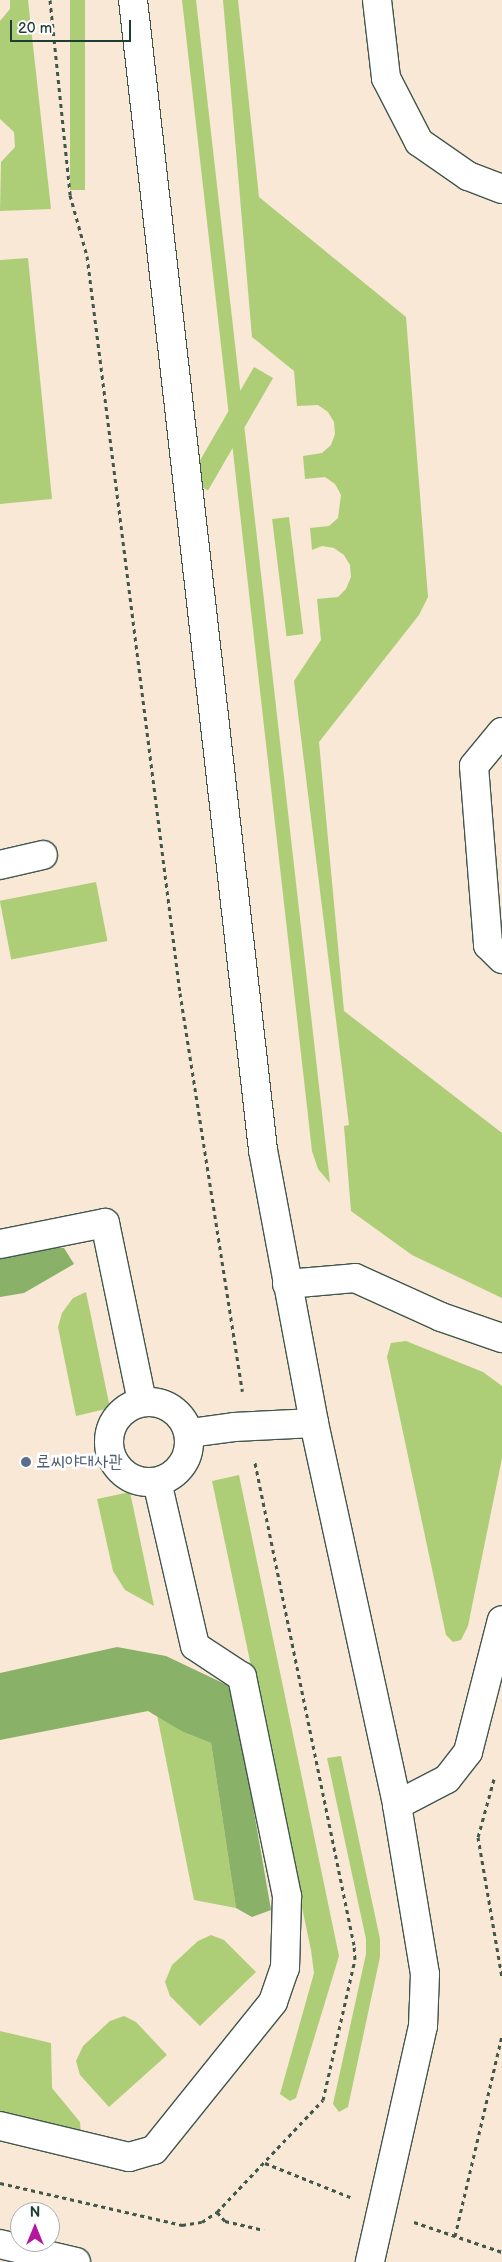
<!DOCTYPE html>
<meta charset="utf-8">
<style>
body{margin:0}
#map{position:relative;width:502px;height:2262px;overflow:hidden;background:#f8e8d5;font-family:"Balsamiq Sans","Poor Story",sans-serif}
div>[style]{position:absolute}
.green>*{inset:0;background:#adce77;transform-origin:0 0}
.forest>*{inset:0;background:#8ab168}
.path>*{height:3px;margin-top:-1.5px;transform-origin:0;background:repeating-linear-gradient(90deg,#40574c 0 4px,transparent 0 8px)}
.roads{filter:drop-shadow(1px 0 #40574c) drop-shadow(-1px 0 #40574c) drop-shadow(0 1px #40574c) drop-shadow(0 -1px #40574c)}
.minor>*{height:28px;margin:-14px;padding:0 14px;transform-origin:14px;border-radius:14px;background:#fff}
.minor>.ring{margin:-14px;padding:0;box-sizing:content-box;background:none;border:28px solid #fff;border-radius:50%}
.dots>*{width:14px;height:14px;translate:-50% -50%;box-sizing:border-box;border:2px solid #fff;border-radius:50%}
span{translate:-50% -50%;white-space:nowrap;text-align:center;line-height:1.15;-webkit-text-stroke:5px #fff;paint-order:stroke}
.service-label{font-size:18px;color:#4e5e75}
.left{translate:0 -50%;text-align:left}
.north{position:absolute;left:10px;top:2202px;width:50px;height:50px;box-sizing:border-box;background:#fff;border:1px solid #a5b1ae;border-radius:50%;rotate:0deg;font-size:14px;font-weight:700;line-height:20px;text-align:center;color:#1f3d34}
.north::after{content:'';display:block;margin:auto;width:18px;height:22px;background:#b5179e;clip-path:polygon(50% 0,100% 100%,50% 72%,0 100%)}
.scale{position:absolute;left:10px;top:20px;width:121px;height:22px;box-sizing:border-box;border:2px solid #1f3d34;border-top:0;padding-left:6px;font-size:15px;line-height:18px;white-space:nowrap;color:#1f3d34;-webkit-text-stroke:4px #fff;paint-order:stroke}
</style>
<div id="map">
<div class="green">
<div style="clip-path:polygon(10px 0,28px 0,51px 209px,0 211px,1px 162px,15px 147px,14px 132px,0 119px,0 21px,10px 9px)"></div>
<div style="left:70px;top:0;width:15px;height:190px"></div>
<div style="clip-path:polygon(182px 0,196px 0,330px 1183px,318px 1169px,312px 1151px)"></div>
<div style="clip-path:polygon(223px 0,238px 0,259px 197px,406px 317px,428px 597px,419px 615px,319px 742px,344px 1011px,502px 1133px,502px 1298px,412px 1255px,351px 1211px,344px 1126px,349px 1125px,294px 681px,321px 640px,317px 599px,338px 597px,346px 589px,351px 577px,350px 565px,344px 555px,334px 548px,322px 546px,312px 550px,310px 528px,329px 526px,338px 518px,341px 495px,335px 484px,325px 477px,305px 479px,303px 456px,322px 453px,331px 445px,335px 434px,334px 422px,328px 412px,318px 405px,297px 406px,294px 371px,252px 337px)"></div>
<div style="clip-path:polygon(28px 258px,52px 499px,0 504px,0 260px)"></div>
<div style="left:254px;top:367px;width:22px;height:130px;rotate:30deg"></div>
<div style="left:289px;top:517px;width:118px;height:17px;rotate:83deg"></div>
<div style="left:96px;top:882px;width:60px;height:98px;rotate:79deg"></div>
<div style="clip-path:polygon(86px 1292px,110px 1408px,76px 1416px,58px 1327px,62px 1313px,73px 1298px)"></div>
<div style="clip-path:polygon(406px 1341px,483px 1372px,502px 1386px,502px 1458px,468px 1626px,461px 1640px,453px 1642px,446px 1635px,387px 1357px,391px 1343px)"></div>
<div style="clip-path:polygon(239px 1475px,339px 1956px,296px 2098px,290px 2101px,280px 2094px,314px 1973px,311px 1950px,212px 1481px)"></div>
<div style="clip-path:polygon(130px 1492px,154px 1606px,125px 1590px,113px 1571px,97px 1499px)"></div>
<div style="clip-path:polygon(157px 1715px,183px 1732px,211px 1743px,236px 1908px,194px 1900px)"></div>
<div style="clip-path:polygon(341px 1756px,380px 1939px,380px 1957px,348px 2107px,339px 2112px,333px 2104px,366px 1954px,366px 1939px,327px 1758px)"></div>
<div style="clip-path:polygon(211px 1935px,224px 1940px,256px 1972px,200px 2026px,170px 1996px,165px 1982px,172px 1965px,198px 1941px)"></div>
<div style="clip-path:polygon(124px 2016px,136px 2022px,167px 2055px,109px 2107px,80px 2075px,76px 2061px,83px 2046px,110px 2021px)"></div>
<div style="clip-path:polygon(0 2031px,51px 2043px,52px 2088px,80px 2122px,81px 2133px,0 2114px)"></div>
</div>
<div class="forest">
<div style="clip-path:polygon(46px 1247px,64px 1248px,74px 1264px,24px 1293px,0 1297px,0 1259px)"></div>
<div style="clip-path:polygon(117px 1647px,166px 1656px,227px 1685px,234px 1696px,271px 1910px,252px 1917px,236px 1908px,211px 1743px,183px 1732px,148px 1711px,0 1740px,0 1673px)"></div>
</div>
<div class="path">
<div style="left:50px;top:0;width:196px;rotate:84.1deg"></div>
<div style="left:70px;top:195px;width:63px;rotate:74.4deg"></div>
<div style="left:87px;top:256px;width:743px;rotate:82.81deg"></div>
<div style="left:180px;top:993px;width:403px;rotate:81.1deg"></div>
<div style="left:494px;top:1779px;width:60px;rotate:105.4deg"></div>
<div style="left:478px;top:1837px;width:142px;rotate:80.3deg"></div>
<div style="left:265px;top:2163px;width:92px;rotate:21.8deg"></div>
<div style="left:0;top:2183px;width:187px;rotate:13deg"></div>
<div style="left:182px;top:2225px;width:20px;rotate:-9deg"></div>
<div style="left:202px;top:2222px;width:18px;rotate:-34deg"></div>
<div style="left:217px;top:2212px;width:154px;rotate:-46.6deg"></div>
<div style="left:323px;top:2100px;width:145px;rotate:-77.2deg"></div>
<div style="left:355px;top:1959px;width:14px;rotate:-94deg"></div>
<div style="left:354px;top:1945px;width:494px;rotate:-101.6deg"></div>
<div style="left:217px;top:2212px;width:12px;rotate:48deg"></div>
<div style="left:225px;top:2221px;width:40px;rotate:13deg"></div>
<div style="left:414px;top:2222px;width:93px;rotate:18.8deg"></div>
<div style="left:455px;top:2236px;width:206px;rotate:-76.8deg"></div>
</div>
<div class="roads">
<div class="minor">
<div style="left:133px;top:0;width:1157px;rotate:83.55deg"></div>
<div style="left:263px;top:1150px;width:278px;rotate:79.4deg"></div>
<div style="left:314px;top:1423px;width:391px;rotate:77.7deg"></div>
<div style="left:397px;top:1805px;width:171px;rotate:80.6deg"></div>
<div style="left:425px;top:1974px;width:52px;rotate:92.2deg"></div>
<div style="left:423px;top:2026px;width:242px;rotate:102.7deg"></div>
<div style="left:377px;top:0;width:79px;rotate:83.4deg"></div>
<div style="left:386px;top:78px;width:72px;rotate:62.7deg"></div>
<div style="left:419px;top:142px;width:60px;rotate:34.8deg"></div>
<div style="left:468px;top:176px;width:36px;rotate:21deg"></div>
<div style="left:502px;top:732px;width:44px;rotate:129.5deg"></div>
<div style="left:474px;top:766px;width:180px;rotate:85.5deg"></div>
<div style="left:488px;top:945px;width:20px;rotate:45deg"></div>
<div style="left:0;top:865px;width:44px;rotate:-13.1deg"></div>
<div style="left:0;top:1244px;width:107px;rotate:-11.3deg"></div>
<div style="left:105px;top:1223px;width:183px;rotate:78.3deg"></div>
<div style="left:287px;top:1284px;width:68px;rotate:-5deg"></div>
<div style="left:355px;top:1278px;width:94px;rotate:24.4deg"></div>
<div style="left:441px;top:1317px;width:65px;rotate:19deg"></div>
<div class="ring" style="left:109px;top:1402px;width:52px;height:52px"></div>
<div style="left:190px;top:1433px;width:44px;rotate:-7.8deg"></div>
<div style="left:234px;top:1427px;width:80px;rotate:-2.9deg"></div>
<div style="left:397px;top:1805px;width:56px;rotate:-27.5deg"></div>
<div style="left:447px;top:1779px;width:34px;rotate:-52deg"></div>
<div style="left:468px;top:1752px;width:136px;rotate:-75.6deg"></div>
<div style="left:0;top:2126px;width:133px;rotate:13.5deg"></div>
<div style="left:129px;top:2157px;width:26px;rotate:-16deg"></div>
<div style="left:154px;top:2150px;width:190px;rotate:-51.2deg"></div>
<div style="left:273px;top:2002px;width:36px;rotate:-71deg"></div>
<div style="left:285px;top:1968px;width:72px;rotate:-88.4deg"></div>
<div style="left:287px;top:1896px;width:224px;rotate:-101.6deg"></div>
<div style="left:242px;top:1677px;width:56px;rotate:-146.6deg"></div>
<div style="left:195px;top:1646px;width:168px;rotate:-103deg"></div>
<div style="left:0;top:2244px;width:78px;rotate:13.3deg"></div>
</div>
</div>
<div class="dots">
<div style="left:26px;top:1462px;background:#5c6f8a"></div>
</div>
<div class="service-label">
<span class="left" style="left:36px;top:1462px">로씨야대사관</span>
</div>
<div class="north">N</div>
<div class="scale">20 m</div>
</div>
